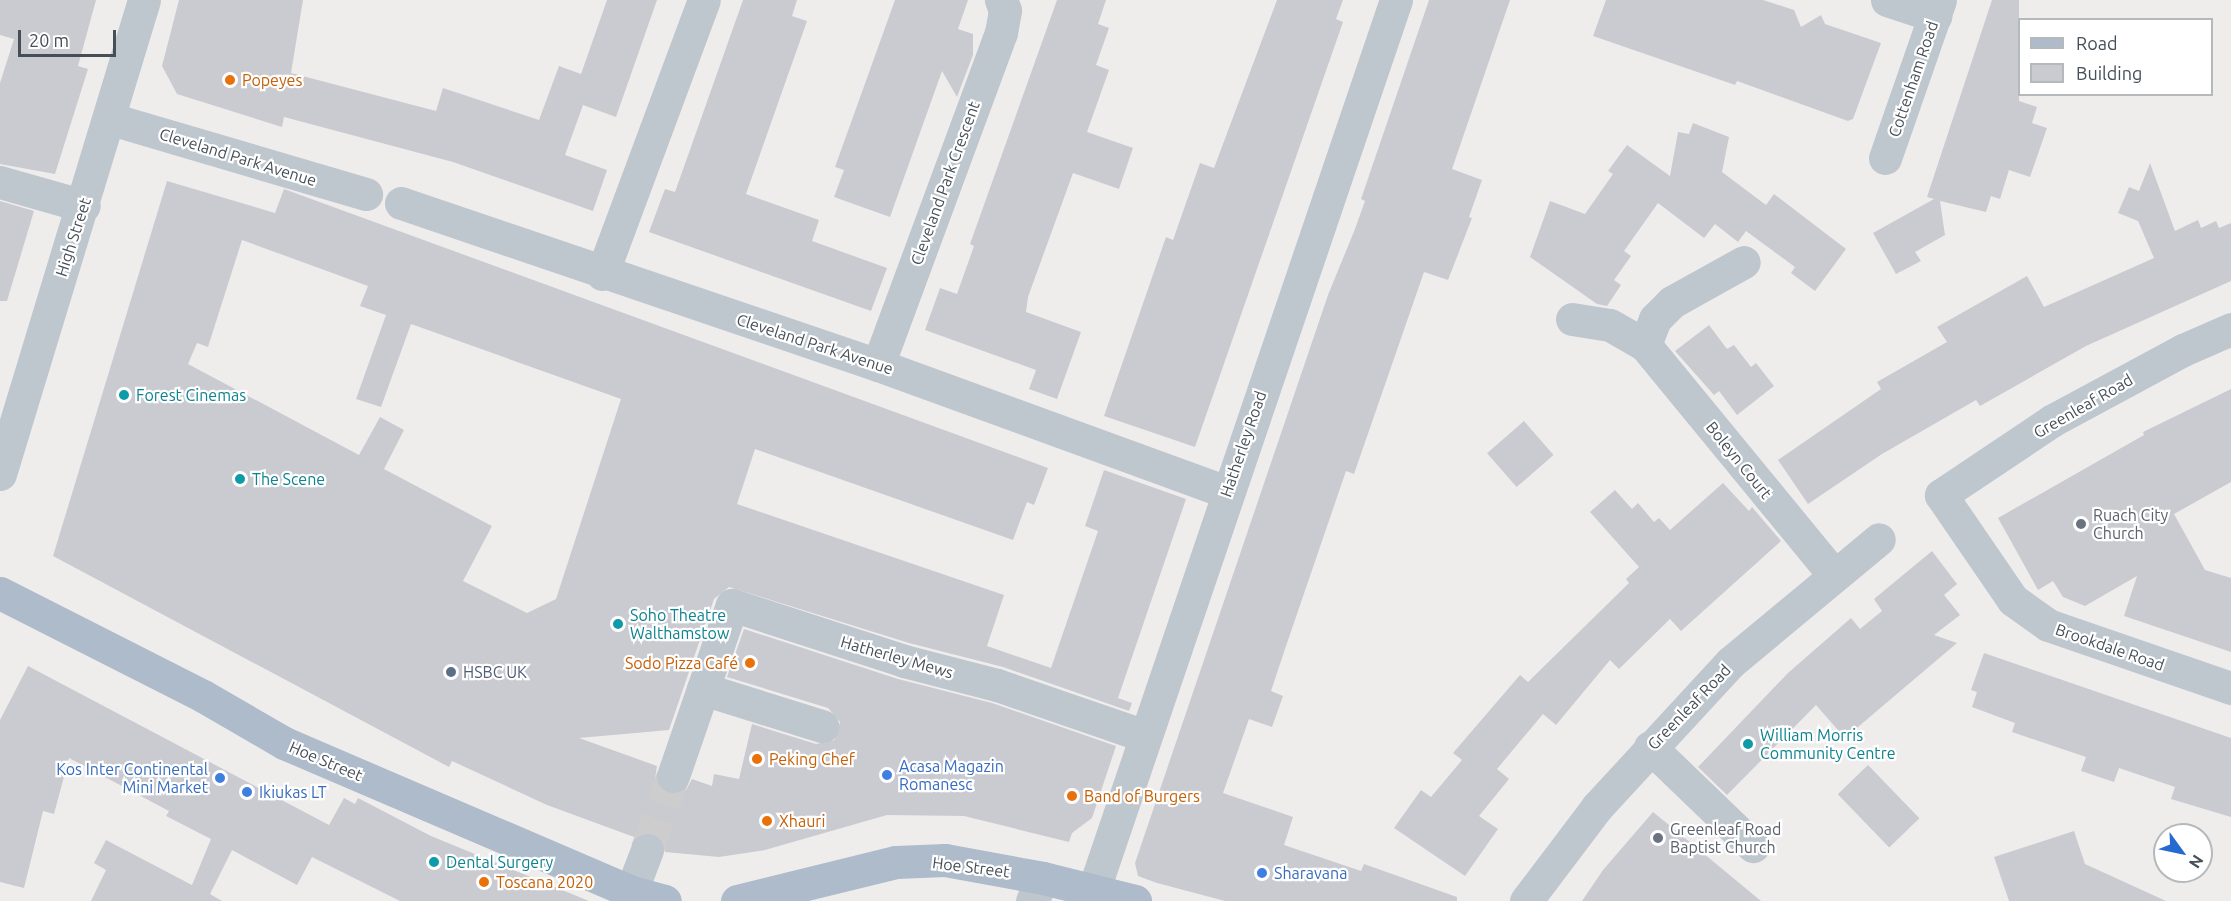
<!DOCTYPE html>
<meta charset="utf-8">
<style>
body{margin:0}
#map{position:relative;width:2231px;height:901px;overflow:hidden;background:#efecec;font-family:Ubuntu,sans-serif}
div>[style]{position:absolute}
.building>*{inset:0;background:#cacbd1;transform-origin:0 0}
.minor-tunnel>*{height:33px;margin-top:-16.5px;transform-origin:0;background:repeating-linear-gradient(90deg,#cdcdce 0 33px,transparent 0 49px)}
.minor>*{height:33px;margin:-16.5px;padding:0 16.5px;transform-origin:16.5px;border-radius:16.5px;background:#bec6ce}
.major>*{height:33px;margin:-16.5px;padding:0 16.5px;transform-origin:16.5px;border-radius:16.5px;background:#adbbca}
.dots>*{width:16px;height:16px;translate:-50% -50%;box-sizing:border-box;border:3px solid #fff;border-radius:50%}
span{translate:-50% -50%;white-space:nowrap;text-align:center;line-height:1.15;-webkit-text-stroke:4.5px #fff;paint-order:stroke}
.street-label{font-size:16px;color:#464f58}
.food-label{font-size:16px;color:#c56008}
.left{translate:0 -50%;text-align:left}
.right{translate:-100% -50%;text-align:right}
.culture-label{font-size:16px;color:#0d838f}
.worship-label{font-size:16px;color:#5b616d}
.service-label{font-size:16px;color:#4e5e75}
.shop-label{font-size:16px;color:#366cbe}
.legend{position:absolute;left:2018px;top:18px;width:195px;height:78px;box-sizing:border-box;background:#fff;border:2px solid #b5b9bc;margin:0;padding:8px 10px;list-style:none;font-size:18px;color:#464f58}
.legend li{display:flex;align-items:center;gap:12px;height:30px}
.legend b{width:30px;border:2px solid #b5b9bc}
.north{position:absolute;left:2153px;top:823px;width:60px;height:60px;box-sizing:border-box;background:#fff;border:2px solid #b5b9bc;border-radius:50%;rotate:123deg;font-size:16px;font-weight:700;line-height:24px;text-align:center;color:#464f58}
.north::after{content:'';display:block;margin:auto;width:21px;height:27px;background:#256ad0;clip-path:polygon(50% 0,100% 100%,50% 72%,0 100%)}
.scale{position:absolute;left:18px;top:30px;width:98px;height:27px;box-sizing:border-box;border:3px solid #464f58;border-top:0;padding-left:8px;font-size:18px;line-height:21px;white-space:nowrap;color:#464f58;-webkit-text-stroke:4px #fff;paint-order:stroke}
</style>
<div id="map">
<div class="building">
<div style="clip-path:polygon(0 0,96px 0,78px 66px,88px 69px,55px 174px,0 164px,0 83px,14px 39px,0 35px)"></div>
<div style="clip-path:polygon(179px 0,303px 0,291px 73px,436px 111px,443px 88px,539px 120px,559px 66px,581px 74px,607px 0,657px 0,616px 117px,583px 105px,565px 155px,607px 170px,593px 211px,453px 162px,284px 117px,282px 127px,177px 94px,162px 66px)"></div>
<div style="clip-path:polygon(743px 0,797px 0,792px 16px,807px 21px,746px 194px,819px 220px,812px 241px,887px 268px,871px 311px,649px 232px,665px 189px,675px 192px)"></div>
<div style="clip-path:polygon(895px 0,968px 0,958px 29px,973px 34px,973px 55px,957px 97px,942px 71px,890px 217px,834px 197px,844px 170px,835px 167px)"></div>
<div style="clip-path:polygon(1057px 0,1106px 0,1098px 24px,1109px 28px,1096px 65px,1109px 70px,1087px 132px,1133px 148px,1119px 189px,1073px 173px,1028px 297px,1026px 312px,1081px 332px,1057px 399px,1029px 389px,1036px 370px,925px 330px,940px 288px,957px 294px,974px 246px,970px 244px)"></div>
<div style="clip-path:polygon(1277px 0,1343px 0,1336px 19px,1343px 22px,1195px 447px,1104px 416px,1166px 237px,1173px 240px,1200px 163px,1214px 168px)"></div>
<div style="clip-path:polygon(1429px 0,1510px 0,1452px 169px,1482px 180px,1469px 217px,1472px 218px,1448px 280px,1424px 272px,1354px 474px,1346px 471px,1285px 649px,1271px 691px,1283px 696px,1272px 727px,1249px 719px,1223px 793px,1293px 817px,1284px 845px,1361px 871px,1364px 864px,1457px 897px,1457px 901px,1225px 901px,1157px 883px,1138px 876px,1135px 863px,1328px 295px,1355px 229px,1365px 201px,1361px 199px)"></div>
<div style="clip-path:polygon(1606px 0,1763px 0,1794px 10px,1801px 27px,1821px 15px,1825px 24px,1881px 43px,1853px 119px,1848px 121px,1737px 81px,1735px 85px,1593px 36px)"></div>
<div style="clip-path:polygon(1992px 0,2019px 0,2019px 101px,2037px 107px,2032px 123px,2047px 128px,2030px 177px,2009px 170px,2000px 199px,1991px 196px,1986px 212px,1940px 201px,1945px 235px,1915px 252px,1921px 261px,1896px 274px,1873px 233px,1934px 199px,1927px 197px)"></div>
<div style="clip-path:polygon(1693px 123px,1729px 137px,1722px 172px,1766px 205px,1774px 194px,1846px 249px,1815px 291px,1791px 273px,1795px 267px,1746px 231px,1738px 242px,1715px 224px,1704px 238px,1658px 203px,1624px 251px,1631px 256px,1614px 280px,1621px 285px,1607px 306px,1597px 304px,1530px 257px,1550px 201px,1585px 214px,1613px 174px,1608px 171px,1627px 145px,1670px 176px,1678px 132px,1689px 134px)"></div>
<div style="clip-path:polygon(2150px 163px,2175px 231px,2198px 220px,2201px 228px,2216px 221px,2219px 228px,2231px 223px,2231px 281px,2086px 346px,1980px 406px,1976px 400px,1882px 454px,1808px 504px,1778px 460px,1881px 389px,1877px 382px,1947px 342px,1937px 327px,2027px 276px,2044px 307px,2154px 258px,2138px 221px,2118px 213px,2129px 187px,2139px 191px)"></div>
<div style="clip-path:polygon(evenodd,167px 181px,275px 213px,284px 189px,1048px 468px,1034px 505px,1027px 502px,1013px 540px,755px 449px,737px 504px,1004px 595px,987px 646px,1051px 668px,1098px 531px,1085px 526px,1104px 470px,1186px 499px,1118px 698px,1132px 703px,1129px 711px,1003px 667px,909px 643px,729px 587px,714px 599px,669px 730px,579px 738px,657px 766px,655px 779px,659px 788px,676px 794px,686px 790px,692px 779px,712px 786px,714px 774px,739px 779px,752px 724px,816px 744px,834px 740px,840px 722px,828px 708px,727px 677px,744px 629px,898px 679px,992px 703px,1116px 746px,1092px 818px,1072px 833px,1069px 842px,964px 816px,887px 815px,765px 850px,719px 857px,665px 852px,662px 839px,654px 833px,643px 832px,634px 837px,547px 805px,452px 761px,449px 767px,53px 556px,167px 181px,242px 240px,368px 286px,360px 306px,386px 315px,356px 399px,381px 407px,411px 324px,621px 399px,556px 599px,527px 613px,463px 581px,492px 526px,384px 469px,404px 430px,380px 417px,359px 455px,188px 364px,197px 343px,208px 347px,242px 240px)"></div>
<div style="clip-path:polygon(0 201px,34px 211px,7px 301px,0 301px)"></div>
<div style="clip-path:polygon(1709px 325px,1727px 349px,1734px 345px,1751px 367px,1756px 363px,1774px 386px,1737px 415px,1719px 391px,1714px 395px,1675px 351px)"></div>
<div style="clip-path:polygon(2231px 389px,2231px 482px,2174px 514px,2205px 570px,2231px 578px,2231px 652px,2124px 616px,2137px 576px,2085px 606px,2063px 597px,2053px 581px,2038px 590px,1998px 518px,2144px 435px,2143px 432px)"></div>
<div style="left:1524px;top:421px;width:45px;height:49px;rotate:49deg"></div>
<div style="clip-path:polygon(1723px 483px,1749px 511px,1752px 507px,1781px 541px,1681px 631px,1670px 619px,1619px 669px,1610px 660px,1556px 725px,1543px 714px,1497px 769px,1509px 779px,1479px 816px,1498px 829px,1465px 876px,1394px 828px,1421px 790px,1431px 797px,1462px 760px,1453px 753px,1520px 675px,1528px 682px,1629px 583px,1626px 579px,1639px 567px,1590px 512px,1615px 490px,1632px 509px,1638px 503px,1654px 522px,1659px 518px,1670px 530px)"></div>
<div style="clip-path:polygon(1932px 551px,1957px 584px,1944px 595px,1960px 615px,1934px 635px,1957px 643px,1845px 738px,1816px 705px,1727px 795px,1698px 767px,1788px 673px,1851px 618px,1860px 629px,1882px 611px,1874px 599px)"></div>
<div style="clip-path:polygon(1984px 653px,2231px 738px,2231px 817px,2171px 799px,2175px 787px,2119px 768px,2114px 782px,2081px 771px,2086px 757px,2012px 732px,2015px 723px,1972px 707px,1977px 692px,1971px 690px)"></div>
<div style="clip-path:polygon(28px 666px,329px 825px,344px 798px,355px 804px,358px 798px,431px 836px,589px 901px,400px 901px,312px 857px,297px 885px,232px 850px,210px 894px,222px 901px,91px 901px,106px 870px,94px 863px,106px 840px,192px 885px,211px 839px,166px 816px,169px 811px,69px 758px,54px 814px,43px 811px,24px 888px,0 882px,0 720px)"></div>
<div style="left:1868px;top:765px;width:74px;height:42px;rotate:46deg"></div>
<div style="clip-path:polygon(1653px 812px,1674px 829px,1761px 901px,1582px 901px,1603px 870px)"></div>
<div style="clip-path:polygon(2074px 831px,2085px 864px,2166px 901px,2009px 901px,1994px 857px)"></div>
</div>
<div class="minor-tunnel">
<div style="left:647px;top:850px;width:78px;rotate:-70.6deg"></div>
</div>
<div class="minor">
<div style="left:1887px;top:0;width:51px;rotate:18.4deg"></div>
<div style="left:111px;top:119px;width:266px;rotate:16.4deg"></div>
<div style="left:1885px;top:158px;width:167px;rotate:-70.8deg"></div>
<div style="left:0;top:182px;width:87px;rotate:15.9deg"></div>
<div style="left:401px;top:203px;width:504px;rotate:18.76deg"></div>
<div style="left:878px;top:365px;width:371px;rotate:20deg"></div>
<div style="left:602px;top:274px;width:292px;rotate:-69.6deg"></div>
<div style="left:1572px;top:319px;width:38px;rotate:9deg"></div>
<div style="left:1610px;top:325px;width:40px;rotate:29.7deg"></div>
<div style="left:1645px;top:345px;width:296px;rotate:50.6deg"></div>
<div style="left:2231px;top:329px;width:52px;rotate:156.4deg"></div>
<div style="left:2183px;top:350px;width:148px;rotate:151.7deg"></div>
<div style="left:2053px;top:420px;width:135px;rotate:146.2deg"></div>
<div style="left:1941px;top:495px;width:127px;rotate:55.6deg"></div>
<div style="left:2013px;top:600px;width:43px;rotate:35.5deg"></div>
<div style="left:2048px;top:625px;width:194px;rotate:19deg"></div>
<div style="left:1645px;top:345px;width:28px;rotate:-69deg"></div>
<div style="left:1655px;top:319px;width:24px;rotate:-45deg"></div>
<div style="left:1672px;top:302px;width:82px;rotate:-29.1deg"></div>
<div style="left:878px;top:365px;width:354px;rotate:-69.7deg"></div>
<div style="left:1001px;top:33px;width:23px;rotate:-80deg"></div>
<div style="left:1005px;top:10px;width:11px;rotate:-112deg"></div>
<div style="left:0;top:474px;width:495px;rotate:-73.1deg"></div>
<div style="left:703px;top:689px;width:125px;rotate:17.3deg"></div>
<div style="left:1650px;top:747px;width:143px;rotate:43.9deg"></div>
<div style="left:673px;top:776px;width:181px;rotate:-71deg"></div>
<div style="left:732px;top:605px;width:181px;rotate:18deg"></div>
<div style="left:904px;top:661px;width:96px;rotate:14.5deg"></div>
<div style="left:997px;top:685px;width:157px;rotate:19deg"></div>
<div style="left:1094px;top:889px;width:939px;rotate:-71.24deg"></div>
<div style="left:631px;top:892px;width:45px;rotate:-69.1deg"></div>
<div style="left:1032px;top:901px;width:25px;rotate:-64deg"></div>
<div style="left:1526px;top:901px;width:118px;rotate:-52.9deg"></div>
<div style="left:1597px;top:807px;width:197px;rotate:-47.3deg"></div>
<div style="left:1731px;top:662px;width:192px;rotate:-39.7deg"></div>
</div>
<div class="major">
<div style="left:0;top:593px;width:228px;rotate:26.9deg"></div>
<div style="left:203px;top:696px;width:94px;rotate:30.1deg"></div>
<div style="left:284px;top:743px;width:378px;rotate:23.2deg"></div>
<div style="left:631px;top:892px;width:35px;rotate:15deg"></div>
<div style="left:737px;top:901px;width:164px;rotate:-13.8deg"></div>
<div style="left:896px;top:862px;width:49px;rotate:-2.3deg"></div>
<div style="left:945px;top:860px;width:100px;rotate:10.4deg"></div>
<div style="left:1043px;top:878px;width:95px;rotate:14deg"></div>
</div>
<div class="dots">
<div style="left:230px;top:80px;background:#e8710a"></div>
<div style="left:124px;top:395px;background:#0f9aa8"></div>
<div style="left:240px;top:479px;background:#0f9aa8"></div>
<div style="left:2081px;top:524px;background:#6b7280"></div>
<div style="left:618px;top:624px;background:#0f9aa8"></div>
<div style="left:750px;top:663px;background:#e8710a"></div>
<div style="left:451px;top:672px;background:#5c6f8a"></div>
<div style="left:1748px;top:744px;background:#0f9aa8"></div>
<div style="left:757px;top:759px;background:#e8710a"></div>
<div style="left:887px;top:775px;background:#3f7fe0"></div>
<div style="left:220px;top:778px;background:#3f7fe0"></div>
<div style="left:247px;top:792px;background:#3f7fe0"></div>
<div style="left:1072px;top:796px;background:#e8710a"></div>
<div style="left:767px;top:821px;background:#e8710a"></div>
<div style="left:1658px;top:838px;background:#6b7280"></div>
<div style="left:434px;top:862px;background:#0f9aa8"></div>
<div style="left:1262px;top:873px;background:#3f7fe0"></div>
<div style="left:484px;top:882px;background:#e8710a"></div>
</div>
<div class="street-label">
<span style="left:1913px;top:79px;rotate:-71deg">Cottenham Road</span>
<span style="left:238px;top:157px;rotate:17deg">Cleveland Park Avenue</span>
<span style="left:945px;top:183px;rotate:-70deg">Cleveland Park Crescent</span>
<span style="left:73px;top:237px;rotate:-72deg">High Street</span>
<span style="left:815px;top:344px;rotate:18deg">Cleveland Park Avenue</span>
<span style="left:2083px;top:406px;rotate:-30deg">Greenleaf Road</span>
<span style="left:1243px;top:444px;rotate:-71deg">Hatherley Road</span>
<span style="left:1739px;top:460px;rotate:51deg">Boleyn Court</span>
<span style="left:2110px;top:647px;rotate:19deg">Brookdale Road</span>
<span style="left:897px;top:657px;rotate:16deg">Hatherley Mews</span>
<span style="left:1689px;top:707px;rotate:-46deg">Greenleaf Road</span>
<span style="left:326px;top:761px;rotate:23deg">Hoe Street</span>
<span style="left:971px;top:867px;rotate:7deg">Hoe Street</span>
</div>
<div class="food-label">
<span class="left" style="left:242px;top:80px">Popeyes</span>
<span class="right" style="left:738px;top:663px">Sodo Pizza Café</span>
<span class="left" style="left:769px;top:759px">Peking Chef</span>
<span class="left" style="left:1084px;top:796px">Band of Burgers</span>
<span class="left" style="left:779px;top:821px">Xhauri</span>
<span class="left" style="left:496px;top:882px">Toscana 2020</span>
</div>
<div class="culture-label">
<span class="left" style="left:136px;top:395px">Forest Cinemas</span>
<span class="left" style="left:252px;top:479px">The Scene</span>
<span class="left" style="left:630px;top:624px">Soho Theatre<br>Walthamstow</span>
<span class="left" style="left:1760px;top:744px">William Morris<br>Community Centre</span>
<span class="left" style="left:446px;top:862px">Dental Surgery</span>
</div>
<div class="worship-label">
<span class="left" style="left:2093px;top:524px">Ruach City<br>Church</span>
<span class="left" style="left:1670px;top:838px">Greenleaf Road<br>Baptist Church</span>
</div>
<div class="service-label">
<span class="left" style="left:463px;top:672px">HSBC UK</span>
</div>
<div class="shop-label">
<span class="left" style="left:899px;top:775px">Acasa Magazin<br>Romanesc</span>
<span class="right" style="left:208px;top:778px">Kos Inter Continental<br>Mini Market</span>
<span class="left" style="left:259px;top:792px">Ikiukas LT</span>
<span class="left" style="left:1274px;top:873px">Sharavana</span>
</div>
<ul class="legend">
<li><b style="height:8px;background:#adbbca"></b>Road</li>
<li><b style="height:16px;background:#cacbd1"></b>Building</li>
</ul>
<div class="north">N</div>
<div class="scale">20 m</div>
</div>
